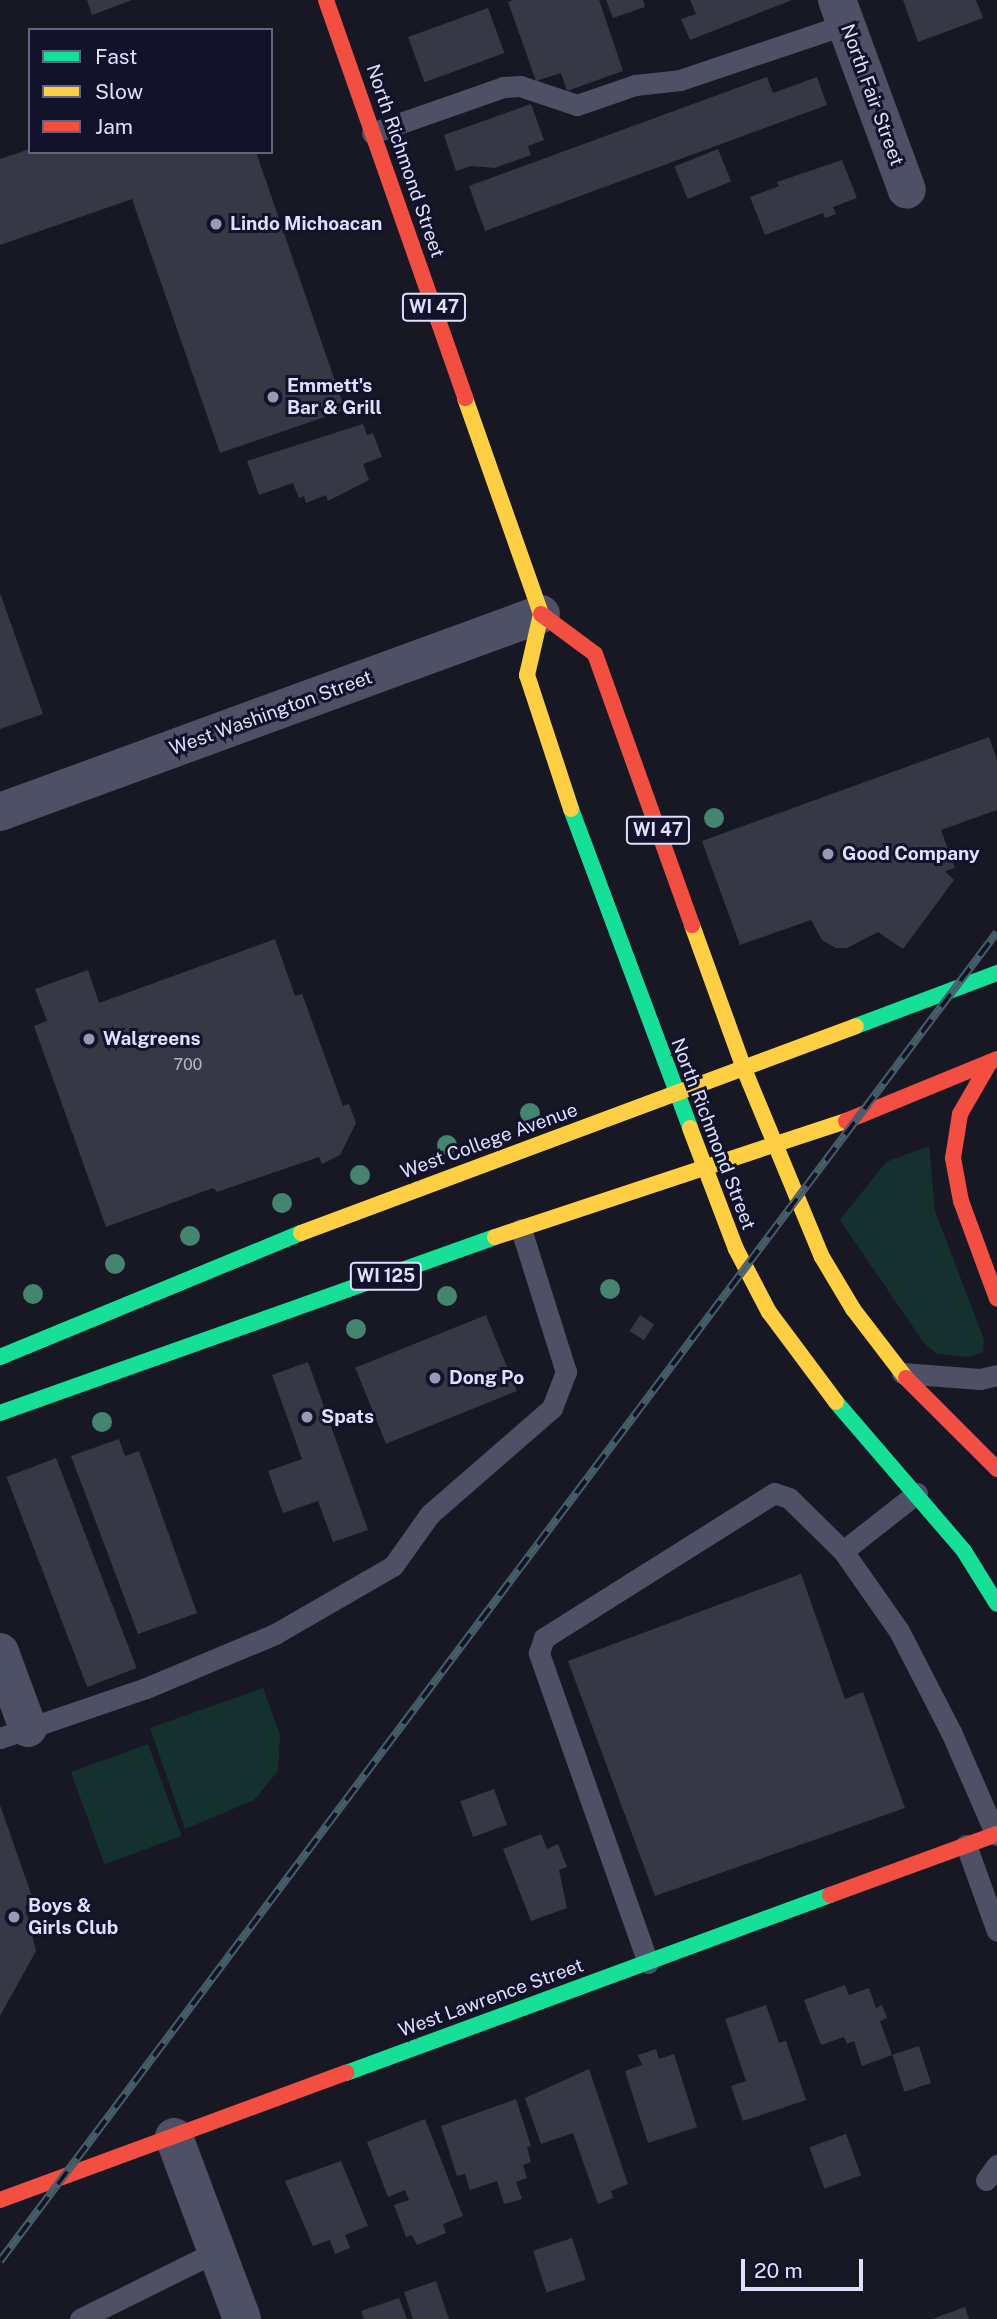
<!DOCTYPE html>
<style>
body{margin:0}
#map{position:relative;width:997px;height:2319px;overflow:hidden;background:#181825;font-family:"Public Sans",sans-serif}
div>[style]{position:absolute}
.green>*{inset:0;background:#15312d;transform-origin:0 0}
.building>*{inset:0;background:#373746;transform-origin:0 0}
.lane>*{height:21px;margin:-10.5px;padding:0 10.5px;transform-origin:10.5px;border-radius:10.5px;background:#4e5165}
.street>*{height:38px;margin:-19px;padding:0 19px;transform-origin:19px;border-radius:19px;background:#4e5165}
.fast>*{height:16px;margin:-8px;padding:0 8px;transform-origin:8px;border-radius:8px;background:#16e098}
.slow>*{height:16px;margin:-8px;padding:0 8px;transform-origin:8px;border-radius:8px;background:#ffcf43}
.jam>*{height:16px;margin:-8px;padding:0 8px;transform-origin:8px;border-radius:8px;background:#f24e42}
.rail>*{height:8px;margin-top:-4px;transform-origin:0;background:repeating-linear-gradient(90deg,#12122b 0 16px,#465e69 0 32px);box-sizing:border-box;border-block:2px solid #465e69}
.trees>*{width:20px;height:20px;margin:-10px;border-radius:50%;background:#45846f}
.dots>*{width:19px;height:19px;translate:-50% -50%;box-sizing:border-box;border:4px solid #12122b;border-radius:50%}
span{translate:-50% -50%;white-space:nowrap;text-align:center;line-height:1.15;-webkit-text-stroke:6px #12122b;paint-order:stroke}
.number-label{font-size:16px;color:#b4b6d0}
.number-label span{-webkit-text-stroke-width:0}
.shield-label span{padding:2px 5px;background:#12122b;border:2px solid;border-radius:5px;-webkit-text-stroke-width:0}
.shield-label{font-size:18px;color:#dee0fe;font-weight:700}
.street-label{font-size:19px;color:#dee0fe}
.poi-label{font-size:19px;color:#dee0fe;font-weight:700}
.left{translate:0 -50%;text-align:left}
.legend{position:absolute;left:28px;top:28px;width:245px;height:126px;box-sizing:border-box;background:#12122b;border:2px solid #64647f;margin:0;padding:9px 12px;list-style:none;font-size:21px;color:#dee0fe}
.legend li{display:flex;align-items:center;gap:14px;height:35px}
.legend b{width:35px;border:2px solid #64647f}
.scale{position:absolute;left:741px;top:2259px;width:122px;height:32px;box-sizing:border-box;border:4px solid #dee0fe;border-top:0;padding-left:9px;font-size:21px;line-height:24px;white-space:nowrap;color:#dee0fe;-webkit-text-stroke:5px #12122b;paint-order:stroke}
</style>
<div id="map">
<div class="green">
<div style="clip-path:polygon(929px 1146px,935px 1211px,984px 1340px,983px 1352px,969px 1357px,937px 1354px,924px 1343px,840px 1220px,886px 1162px)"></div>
<div style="clip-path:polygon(263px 1688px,280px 1735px,278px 1771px,254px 1800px,185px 1829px,150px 1728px)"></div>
<div style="left:148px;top:1744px;width:98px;height:82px;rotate:70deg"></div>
</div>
<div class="building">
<div style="clip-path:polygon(87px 0,132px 0,92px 15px)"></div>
<div style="clip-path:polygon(513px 0,599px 0,623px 71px,567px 91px,561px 73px,536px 81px,508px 2px)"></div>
<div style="clip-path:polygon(606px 0,643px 0,645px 7px,613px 18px)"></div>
<div style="clip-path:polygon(690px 0,792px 0,690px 40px,681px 19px,696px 14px)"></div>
<div style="clip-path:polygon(903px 0,976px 0,983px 18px,918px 42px)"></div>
<div style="left:488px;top:8px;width:48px;height:85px;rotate:70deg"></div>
<div style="clip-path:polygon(767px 77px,773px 93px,817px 77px,827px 105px,485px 231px,469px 186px)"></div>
<div style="clip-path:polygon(531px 104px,544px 140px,528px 146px,531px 155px,495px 168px,471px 166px,456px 171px,444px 135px)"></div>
<div style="clip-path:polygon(30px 149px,256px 152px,345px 410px,220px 453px,132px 199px,0 245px,0 159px)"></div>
<div style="left:718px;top:149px;width:35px;height:47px;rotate:68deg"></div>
<div style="clip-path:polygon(842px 160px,857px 198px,833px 207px,836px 214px,825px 218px,823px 213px,765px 235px,750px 197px,779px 186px,777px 182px)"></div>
<div style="clip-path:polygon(363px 424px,367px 435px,373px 433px,382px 457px,363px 464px,369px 480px,328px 501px,326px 495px,306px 503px,304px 496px,299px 498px,293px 483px,259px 495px,247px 461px)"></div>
<div style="clip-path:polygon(0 593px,43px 714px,0 729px)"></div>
<div style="clip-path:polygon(989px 737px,997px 760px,997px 810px,941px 830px,955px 868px,945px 871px,954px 880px,903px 949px,878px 932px,847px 948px,836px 948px,822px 940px,811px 920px,740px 945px,702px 841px)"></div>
<div style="clip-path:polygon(275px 939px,295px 996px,302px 994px,343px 1106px,349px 1104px,356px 1123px,340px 1155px,322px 1164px,319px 1157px,217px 1192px,213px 1188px,106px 1227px,34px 1026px,47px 1021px,35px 989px,88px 970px,99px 1003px)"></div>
<div style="left:486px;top:1315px;width:82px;height:141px;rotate:68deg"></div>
<div style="left:640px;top:1315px;width:17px;height:19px;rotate:33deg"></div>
<div style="clip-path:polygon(308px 1362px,368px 1530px,333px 1542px,318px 1501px,283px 1513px,268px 1471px,302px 1459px,272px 1375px)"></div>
<div style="clip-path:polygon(119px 1439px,125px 1456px,139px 1451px,197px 1613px,138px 1634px,71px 1456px)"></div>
<div style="left:56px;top:1458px;width:225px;height:53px;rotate:69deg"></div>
<div style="clip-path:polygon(801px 1574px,845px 1699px,863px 1692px,905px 1808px,655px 1896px,568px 1661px)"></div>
<div style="left:494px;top:1789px;width:38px;height:36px;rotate:70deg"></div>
<div style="clip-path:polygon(0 1805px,34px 1902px,25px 1906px,36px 1951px,0 2016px)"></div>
<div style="clip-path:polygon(541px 1834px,547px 1849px,558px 1844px,567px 1867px,559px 1870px,567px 1908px,531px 1921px,503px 1849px)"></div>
<div style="clip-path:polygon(845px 1985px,849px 1995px,869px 1988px,876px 2008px,882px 2005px,887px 2018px,880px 2021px,892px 2055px,862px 2066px,854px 2041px,847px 2044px,844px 2037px,821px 2045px,804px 2000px)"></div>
<div style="clip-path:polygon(766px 2005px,779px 2043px,786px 2041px,806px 2100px,743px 2121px,731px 2086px,746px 2081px,725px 2019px)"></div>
<div style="left:919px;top:2046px;width:39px;height:28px;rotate:72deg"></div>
<div style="clip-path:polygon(656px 2049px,659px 2059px,674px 2054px,697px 2127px,648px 2143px,625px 2071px,642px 2065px,638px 2055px)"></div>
<div style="clip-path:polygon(589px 2069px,628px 2184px,611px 2191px,613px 2198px,598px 2204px,573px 2133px,541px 2144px,525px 2098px)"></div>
<div style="clip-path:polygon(516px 2099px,531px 2146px,527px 2147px,531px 2162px,523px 2165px,527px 2178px,516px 2182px,522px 2199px,504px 2204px,497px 2181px,470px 2190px,465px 2174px,457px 2176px,441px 2126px)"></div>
<div style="clip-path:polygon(425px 2119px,463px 2216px,443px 2224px,446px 2233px,417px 2245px,412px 2235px,406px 2237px,394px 2205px,409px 2200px,405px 2190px,388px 2197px,367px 2142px)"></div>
<div style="left:846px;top:2134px;width:44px;height:39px;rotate:70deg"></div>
<div style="clip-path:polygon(341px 2161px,368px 2226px,345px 2235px,350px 2248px,335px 2254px,330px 2240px,313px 2246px,285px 2181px)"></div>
<div style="left:572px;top:2238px;width:44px;height:41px;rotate:72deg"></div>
<div style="clip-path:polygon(436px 2281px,449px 2319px,413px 2319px,404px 2292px)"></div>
<div style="clip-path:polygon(399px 2298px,407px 2319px,364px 2319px,361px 2311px)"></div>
<div style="clip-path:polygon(965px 2307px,969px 2319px,932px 2319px)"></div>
</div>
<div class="lane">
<div style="left:372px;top:133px;width:139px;rotate:-19.3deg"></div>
<div style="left:503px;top:87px;width:17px;rotate:-3deg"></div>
<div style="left:520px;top:86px;width:60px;rotate:18.4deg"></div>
<div style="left:577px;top:105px;width:61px;rotate:-19deg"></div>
<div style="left:635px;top:85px;width:45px;rotate:-6.3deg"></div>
<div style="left:680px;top:80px;width:175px;rotate:-18.6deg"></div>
<div style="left:902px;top:1373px;width:78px;rotate:4.4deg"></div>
<div style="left:980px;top:1379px;width:17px;rotate:-13deg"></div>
<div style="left:917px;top:1493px;width:94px;rotate:141.9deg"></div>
<div style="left:843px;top:1551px;width:98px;rotate:55deg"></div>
<div style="left:899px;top:1631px;width:114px;rotate:62.8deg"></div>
<div style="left:951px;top:1732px;width:112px;rotate:66.4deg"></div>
<div style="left:0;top:1738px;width:154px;rotate:-18.9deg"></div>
<div style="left:146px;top:1688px;width:140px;rotate:-22.7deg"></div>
<div style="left:275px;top:1634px;width:136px;rotate:-30deg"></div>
<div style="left:393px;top:1566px;width:64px;rotate:-54.6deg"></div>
<div style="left:430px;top:1514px;width:162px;rotate:-41deg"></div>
<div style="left:552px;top:1408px;width:39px;rotate:-69deg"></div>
<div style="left:566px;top:1372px;width:150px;rotate:-107.5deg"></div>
<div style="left:966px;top:1845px;width:91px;rotate:70.2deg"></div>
<div style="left:648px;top:1963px;width:329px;rotate:-109.4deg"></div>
<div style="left:539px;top:1653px;width:16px;rotate:-72deg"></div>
<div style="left:544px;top:1638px;width:272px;rotate:-32.2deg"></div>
<div style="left:774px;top:1493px;width:16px;rotate:18deg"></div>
<div style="left:789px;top:1498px;width:76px;rotate:44.5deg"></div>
<div style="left:986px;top:2180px;width:19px;rotate:-54deg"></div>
<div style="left:80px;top:2319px;width:153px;rotate:-26.4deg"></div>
</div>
<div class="street">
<div style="left:837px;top:0;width:202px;rotate:69.8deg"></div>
<div style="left:0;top:812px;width:576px;rotate:-20.1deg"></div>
<div style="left:0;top:1652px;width:81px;rotate:69.8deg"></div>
<div style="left:174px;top:2137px;width:194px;rotate:69.5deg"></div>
</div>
<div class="fast">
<div style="left:571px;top:809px;width:340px;rotate:69.5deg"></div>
<div style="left:856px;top:1026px;width:151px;rotate:-20.6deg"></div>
<div style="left:0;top:1357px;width:326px;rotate:-22.4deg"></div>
<div style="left:836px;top:1402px;width:196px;rotate:49.3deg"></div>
<div style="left:964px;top:1551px;width:62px;rotate:58.1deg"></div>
<div style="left:0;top:1413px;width:525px;rotate:-19.57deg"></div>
<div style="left:346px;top:2073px;width:516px;rotate:-20.19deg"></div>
</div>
<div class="slow">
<div style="left:465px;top:398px;width:229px;rotate:70.6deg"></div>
<div style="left:541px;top:614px;width:63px;rotate:102.9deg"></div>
<div style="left:527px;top:675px;width:141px;rotate:71.8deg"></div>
<div style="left:692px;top:925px;width:153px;rotate:70.1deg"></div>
<div style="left:744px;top:1069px;width:204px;rotate:67.5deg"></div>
<div style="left:822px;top:1257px;width:61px;rotate:59.2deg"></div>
<div style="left:853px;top:1309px;width:87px;rotate:52.5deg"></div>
<div style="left:690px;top:1128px;width:129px;rotate:69.2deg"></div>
<div style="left:736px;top:1249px;width:71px;rotate:62.4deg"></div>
<div style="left:769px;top:1312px;width:112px;rotate:53.3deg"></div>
<div style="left:301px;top:1233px;width:592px;rotate:-20.45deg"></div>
<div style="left:495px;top:1237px;width:370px;rotate:-18.3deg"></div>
</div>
<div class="jam">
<div style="left:326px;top:0;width:422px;rotate:70.7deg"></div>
<div style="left:541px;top:614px;width:67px;rotate:36.5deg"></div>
<div style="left:595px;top:654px;width:288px;rotate:70.3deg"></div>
<div style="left:990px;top:1062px;width:60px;rotate:120deg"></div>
<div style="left:960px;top:1114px;width:45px;rotate:99deg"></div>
<div style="left:953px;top:1158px;width:44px;rotate:79.5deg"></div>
<div style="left:961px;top:1201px;width:104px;rotate:69.8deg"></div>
<div style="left:846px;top:1121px;width:163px;rotate:-22.3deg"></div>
<div style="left:906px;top:1378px;width:129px;rotate:45deg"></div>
<div style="left:830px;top:1895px;width:178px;rotate:-20.1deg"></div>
<div style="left:0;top:2200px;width:369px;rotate:-20.2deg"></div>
</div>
<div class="rail">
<div style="left:0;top:2261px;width:1661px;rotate:-53.12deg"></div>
</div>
<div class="trees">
<div style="left:714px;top:818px"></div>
<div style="left:530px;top:1113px"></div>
<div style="left:447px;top:1145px"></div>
<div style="left:360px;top:1175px"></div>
<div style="left:282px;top:1203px"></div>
<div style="left:190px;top:1236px"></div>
<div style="left:115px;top:1264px"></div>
<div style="left:610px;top:1289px"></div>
<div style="left:33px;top:1294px"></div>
<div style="left:447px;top:1296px"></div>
<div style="left:356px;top:1329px"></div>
<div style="left:102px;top:1422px"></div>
</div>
<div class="dots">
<div style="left:216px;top:224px;background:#999ab2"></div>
<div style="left:273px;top:397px;background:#999ab2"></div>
<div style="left:828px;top:854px;background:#999ab2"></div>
<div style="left:89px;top:1039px;background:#999ab2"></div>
<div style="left:435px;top:1378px;background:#999ab2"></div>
<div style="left:307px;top:1417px;background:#999ab2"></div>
<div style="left:14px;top:1917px;background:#999ab2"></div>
</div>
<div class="number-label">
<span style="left:188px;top:1065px">700</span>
</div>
<div class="shield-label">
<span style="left:434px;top:307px">WI 47</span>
<span style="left:658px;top:830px">WI 47</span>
<span style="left:386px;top:1276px">WI 125</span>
</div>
<div class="street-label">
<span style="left:872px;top:95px;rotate:70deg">North Fair Street</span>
<span style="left:405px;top:161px;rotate:71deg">North Richmond Street</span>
<span style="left:271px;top:713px;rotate:-20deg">West Washington Street</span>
<span style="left:713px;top:1134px;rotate:69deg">North Richmond Street</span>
<span style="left:489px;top:1141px;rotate:-20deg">West College Avenue</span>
<span style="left:491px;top:1998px;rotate:-20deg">West Lawrence Street</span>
</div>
<div class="poi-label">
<span class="left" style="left:230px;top:224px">Lindo Michoacan</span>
<span class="left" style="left:287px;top:397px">Emmett's<br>Bar &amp; Grill</span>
<span class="left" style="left:842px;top:854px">Good Company</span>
<span class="left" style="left:103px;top:1039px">Walgreens</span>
<span class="left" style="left:449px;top:1378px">Dong Po</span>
<span class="left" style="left:321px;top:1417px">Spats</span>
<span class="left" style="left:28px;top:1917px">Boys &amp;<br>Girls Club</span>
</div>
<ul class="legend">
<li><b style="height:9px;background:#16e098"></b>Fast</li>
<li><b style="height:9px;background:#ffcf43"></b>Slow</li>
<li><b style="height:9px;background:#f24e42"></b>Jam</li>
</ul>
<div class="scale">20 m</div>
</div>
